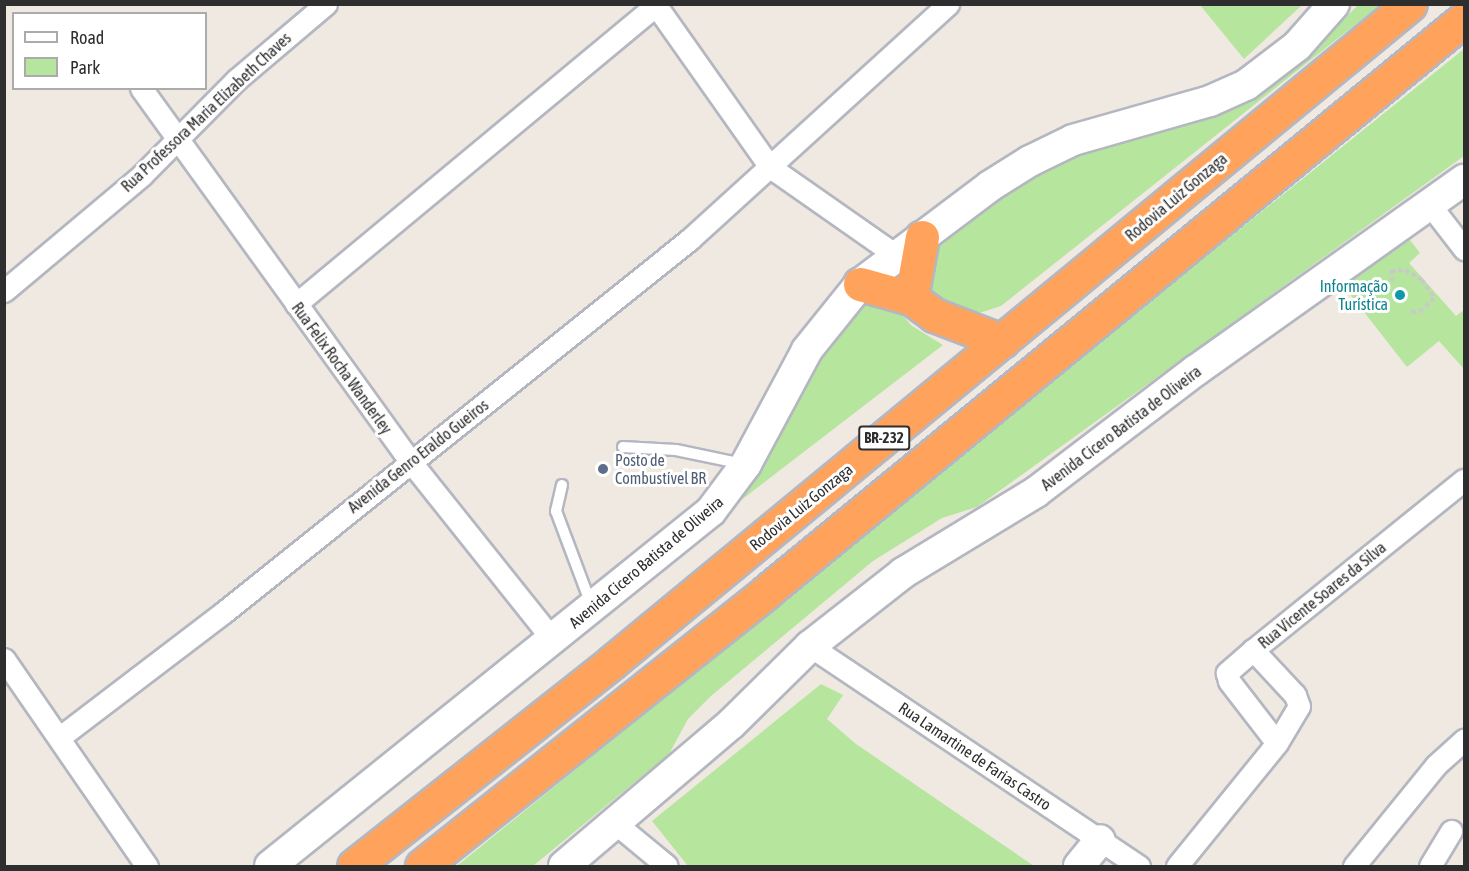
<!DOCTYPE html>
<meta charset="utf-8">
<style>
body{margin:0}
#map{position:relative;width:1469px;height:871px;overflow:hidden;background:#efe9e1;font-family:"Asap Condensed",sans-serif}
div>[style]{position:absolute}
.green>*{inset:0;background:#b6e59e}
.path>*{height:4px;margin-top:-2px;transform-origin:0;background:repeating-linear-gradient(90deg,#c9c9c9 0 4.5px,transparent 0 7.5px)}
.roads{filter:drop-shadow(2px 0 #b4b7c1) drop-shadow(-2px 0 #b4b7c1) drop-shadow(0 2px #b4b7c1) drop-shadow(0 -2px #b4b7c1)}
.lane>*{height:10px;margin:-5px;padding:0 5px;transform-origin:5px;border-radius:5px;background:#fff}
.street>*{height:21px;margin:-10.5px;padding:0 10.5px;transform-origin:10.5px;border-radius:10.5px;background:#fff}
.secondary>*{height:30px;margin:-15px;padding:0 15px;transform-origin:15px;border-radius:15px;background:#fff}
.highway>*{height:33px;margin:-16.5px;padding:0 16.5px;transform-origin:16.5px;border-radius:16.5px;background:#ffa35c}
.dots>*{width:16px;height:16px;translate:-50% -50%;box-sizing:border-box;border:3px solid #fff;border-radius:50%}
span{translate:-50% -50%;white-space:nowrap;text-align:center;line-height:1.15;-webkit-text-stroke:6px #fff;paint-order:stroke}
.shield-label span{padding:2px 4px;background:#fff;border:2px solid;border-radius:4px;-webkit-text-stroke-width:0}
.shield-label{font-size:15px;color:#2e2e2e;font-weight:700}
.street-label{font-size:16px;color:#2e2e2e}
.culture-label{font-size:16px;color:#0d838f}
.right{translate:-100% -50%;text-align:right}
.service-label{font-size:16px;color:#4e5e75}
.left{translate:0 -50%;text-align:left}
.frame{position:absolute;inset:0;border:6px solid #2e2e2e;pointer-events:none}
.legend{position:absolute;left:12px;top:12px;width:195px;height:78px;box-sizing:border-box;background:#fff;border:2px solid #ababab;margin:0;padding:8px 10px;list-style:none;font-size:18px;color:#2e2e2e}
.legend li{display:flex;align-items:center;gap:12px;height:30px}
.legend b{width:30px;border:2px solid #ababab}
</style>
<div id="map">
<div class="green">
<div style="clip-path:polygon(1200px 5px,1302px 5px,1244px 59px)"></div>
<div style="clip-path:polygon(1358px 5px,1380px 5px,1001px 306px,976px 314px,954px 313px,928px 292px,931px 260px,940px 246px,998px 198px,1059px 158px,1197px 122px,1244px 100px,1309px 54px)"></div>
<div style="clip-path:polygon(1464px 49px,1464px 156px,977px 507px,942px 518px,873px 561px,711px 696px,688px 719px,669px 754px,533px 866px,457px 866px,1123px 323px)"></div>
<div style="clip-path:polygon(1410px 240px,1420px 253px,1409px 263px,1456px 316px,1464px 310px,1464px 369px,1439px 341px,1407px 367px,1342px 284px)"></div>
<div style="clip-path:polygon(877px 300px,894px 306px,912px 326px,943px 345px,740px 501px,821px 348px,863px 302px)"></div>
<div style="clip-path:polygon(821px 684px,843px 695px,827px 719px,856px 744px,1034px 866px,688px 866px,652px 821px)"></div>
</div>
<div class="path">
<div style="left:1391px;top:270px;width:11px;rotate:85deg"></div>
<div style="left:1391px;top:271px;width:14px;rotate:-4deg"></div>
<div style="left:1405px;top:270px;width:20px;rotate:30deg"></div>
<div style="left:1422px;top:280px;width:22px;rotate:56deg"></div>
<div style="left:1434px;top:298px;width:16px;rotate:133deg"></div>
<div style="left:1423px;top:310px;width:9px;rotate:159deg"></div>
<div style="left:1415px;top:313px;width:7px;rotate:-146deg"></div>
</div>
<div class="roads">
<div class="lane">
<div style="left:623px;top:447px;width:53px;rotate:3.2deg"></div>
<div style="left:676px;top:450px;width:68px;rotate:11.8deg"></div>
<div style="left:562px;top:485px;width:27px;rotate:103deg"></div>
<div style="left:556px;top:511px;width:99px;rotate:69.4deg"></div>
</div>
<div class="street">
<div style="left:655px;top:4px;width:199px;rotate:54.8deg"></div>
<div style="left:770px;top:167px;width:155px;rotate:35deg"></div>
<div style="left:141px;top:88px;width:460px;rotate:54.2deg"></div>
<div style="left:410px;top:461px;width:229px;rotate:51.4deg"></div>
<div style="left:1430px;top:205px;width:56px;rotate:52.3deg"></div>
<div style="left:4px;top:291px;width:180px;rotate:-40deg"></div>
<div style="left:142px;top:175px;width:134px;rotate:-45.3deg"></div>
<div style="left:236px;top:80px;width:118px;rotate:-40.2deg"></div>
<div style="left:296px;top:304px;width:469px;rotate:-39.7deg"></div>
<div style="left:810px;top:646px;width:396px;rotate:33.8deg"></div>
<div style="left:1253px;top:650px;width:35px;rotate:139deg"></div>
<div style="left:1227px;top:673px;width:8px;rotate:76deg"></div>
<div style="left:1229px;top:681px;width:78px;rotate:52.3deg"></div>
<div style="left:4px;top:659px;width:252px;rotate:55.4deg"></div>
<div style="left:60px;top:737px;width:206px;rotate:-37.3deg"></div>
<div style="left:224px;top:612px;width:597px;rotate:-38.67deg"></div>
<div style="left:690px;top:239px;width:349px;rotate:-42.3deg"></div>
<div style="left:615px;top:823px;width:67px;rotate:39.6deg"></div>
<div style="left:1177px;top:866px;width:159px;rotate:-50.9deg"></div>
<div style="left:1277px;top:743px;width:43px;rotate:-59.3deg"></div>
<div style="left:1299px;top:706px;width:12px;rotate:-110deg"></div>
<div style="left:1295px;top:695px;width:62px;rotate:-133deg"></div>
<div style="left:1253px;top:650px;width:271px;rotate:-38.9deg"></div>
<div style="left:1354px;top:866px;width:130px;rotate:-50.9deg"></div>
<div style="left:1436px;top:765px;width:38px;rotate:-42deg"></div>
<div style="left:1430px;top:866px;width:41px;rotate:-59deg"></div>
</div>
<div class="secondary">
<div style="left:270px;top:866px;width:566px;rotate:-38.83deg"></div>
<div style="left:711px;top:511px;width:59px;rotate:-53.3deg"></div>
<div style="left:746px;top:464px;width:129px;rotate:-61.8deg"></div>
<div style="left:807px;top:350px;width:85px;rotate:-51.2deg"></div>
<div style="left:860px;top:284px;width:163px;rotate:-37deg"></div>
<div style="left:990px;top:186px;width:47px;rotate:-32deg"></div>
<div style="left:1030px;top:161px;width:48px;rotate:-26deg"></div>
<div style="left:1073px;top:140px;width:142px;rotate:-15.9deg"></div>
<div style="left:1210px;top:101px;width:39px;rotate:-24deg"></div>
<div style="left:1246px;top:85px;width:64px;rotate:-37.4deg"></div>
<div style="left:1297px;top:46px;width:56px;rotate:-48.6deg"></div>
<div style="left:564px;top:866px;width:219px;rotate:-40.4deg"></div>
<div style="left:731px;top:724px;width:111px;rotate:-44.6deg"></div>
<div style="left:810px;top:646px;width:118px;rotate:-38.1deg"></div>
<div style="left:903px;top:573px;width:156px;rotate:-31.3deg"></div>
<div style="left:1036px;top:492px;width:200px;rotate:-37.3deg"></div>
<div style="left:1195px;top:371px;width:330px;rotate:-35.4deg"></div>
<div style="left:1079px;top:866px;width:33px;rotate:-51deg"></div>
</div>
<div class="highway">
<div style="left:922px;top:237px;width:62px;rotate:100.2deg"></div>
<div style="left:911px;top:298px;width:29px;rotate:36deg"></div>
<div style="left:934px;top:315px;width:73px;rotate:20.9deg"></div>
<div style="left:860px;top:284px;width:53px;rotate:15.4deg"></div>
<div style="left:354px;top:866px;width:329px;rotate:-38.3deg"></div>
<div style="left:612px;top:662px;width:1034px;rotate:-39.51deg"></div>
<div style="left:422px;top:866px;width:440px;rotate:-38.5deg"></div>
<div style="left:766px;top:592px;width:903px;rotate:-39.38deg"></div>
</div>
</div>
<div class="dots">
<div style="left:1400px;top:295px;background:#0f9aa8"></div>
<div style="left:603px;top:469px;background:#5c6f8a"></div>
</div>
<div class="shield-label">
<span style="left:884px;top:438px">BR-232</span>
</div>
<div class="street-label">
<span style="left:206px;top:112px;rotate:-43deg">Rua Professora Maria Elizabeth Chaves</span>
<span style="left:1176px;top:197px;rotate:-40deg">Rodovia Luiz Gonzaga</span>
<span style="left:342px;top:368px;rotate:54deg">Rua Felix Rocha Wanderley</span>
<span style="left:1121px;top:428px;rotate:-37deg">Avenida Cicero Batista de Oliveira</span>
<span style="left:418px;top:456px;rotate:-38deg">Avenida Genro Eraldo Gueiros</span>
<span style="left:801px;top:507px;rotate:-39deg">Rodovia Luiz Gonzaga</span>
<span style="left:646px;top:562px;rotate:-40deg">Avenida Cicero Batista de Oliveira</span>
<span style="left:1322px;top:595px;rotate:-39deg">Rua Vicente Soares da Silva</span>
<span style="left:975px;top:756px;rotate:34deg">Rua Lamartine de Farias Castro</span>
</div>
<div class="culture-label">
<span class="right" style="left:1388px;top:295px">Informação<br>Turística</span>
</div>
<div class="service-label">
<span class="left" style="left:615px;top:469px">Posto de<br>Combustível BR</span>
</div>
<div class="frame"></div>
<ul class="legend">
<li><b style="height:8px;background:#fff"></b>Road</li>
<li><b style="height:16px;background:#b6e59e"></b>Park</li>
</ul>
</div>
